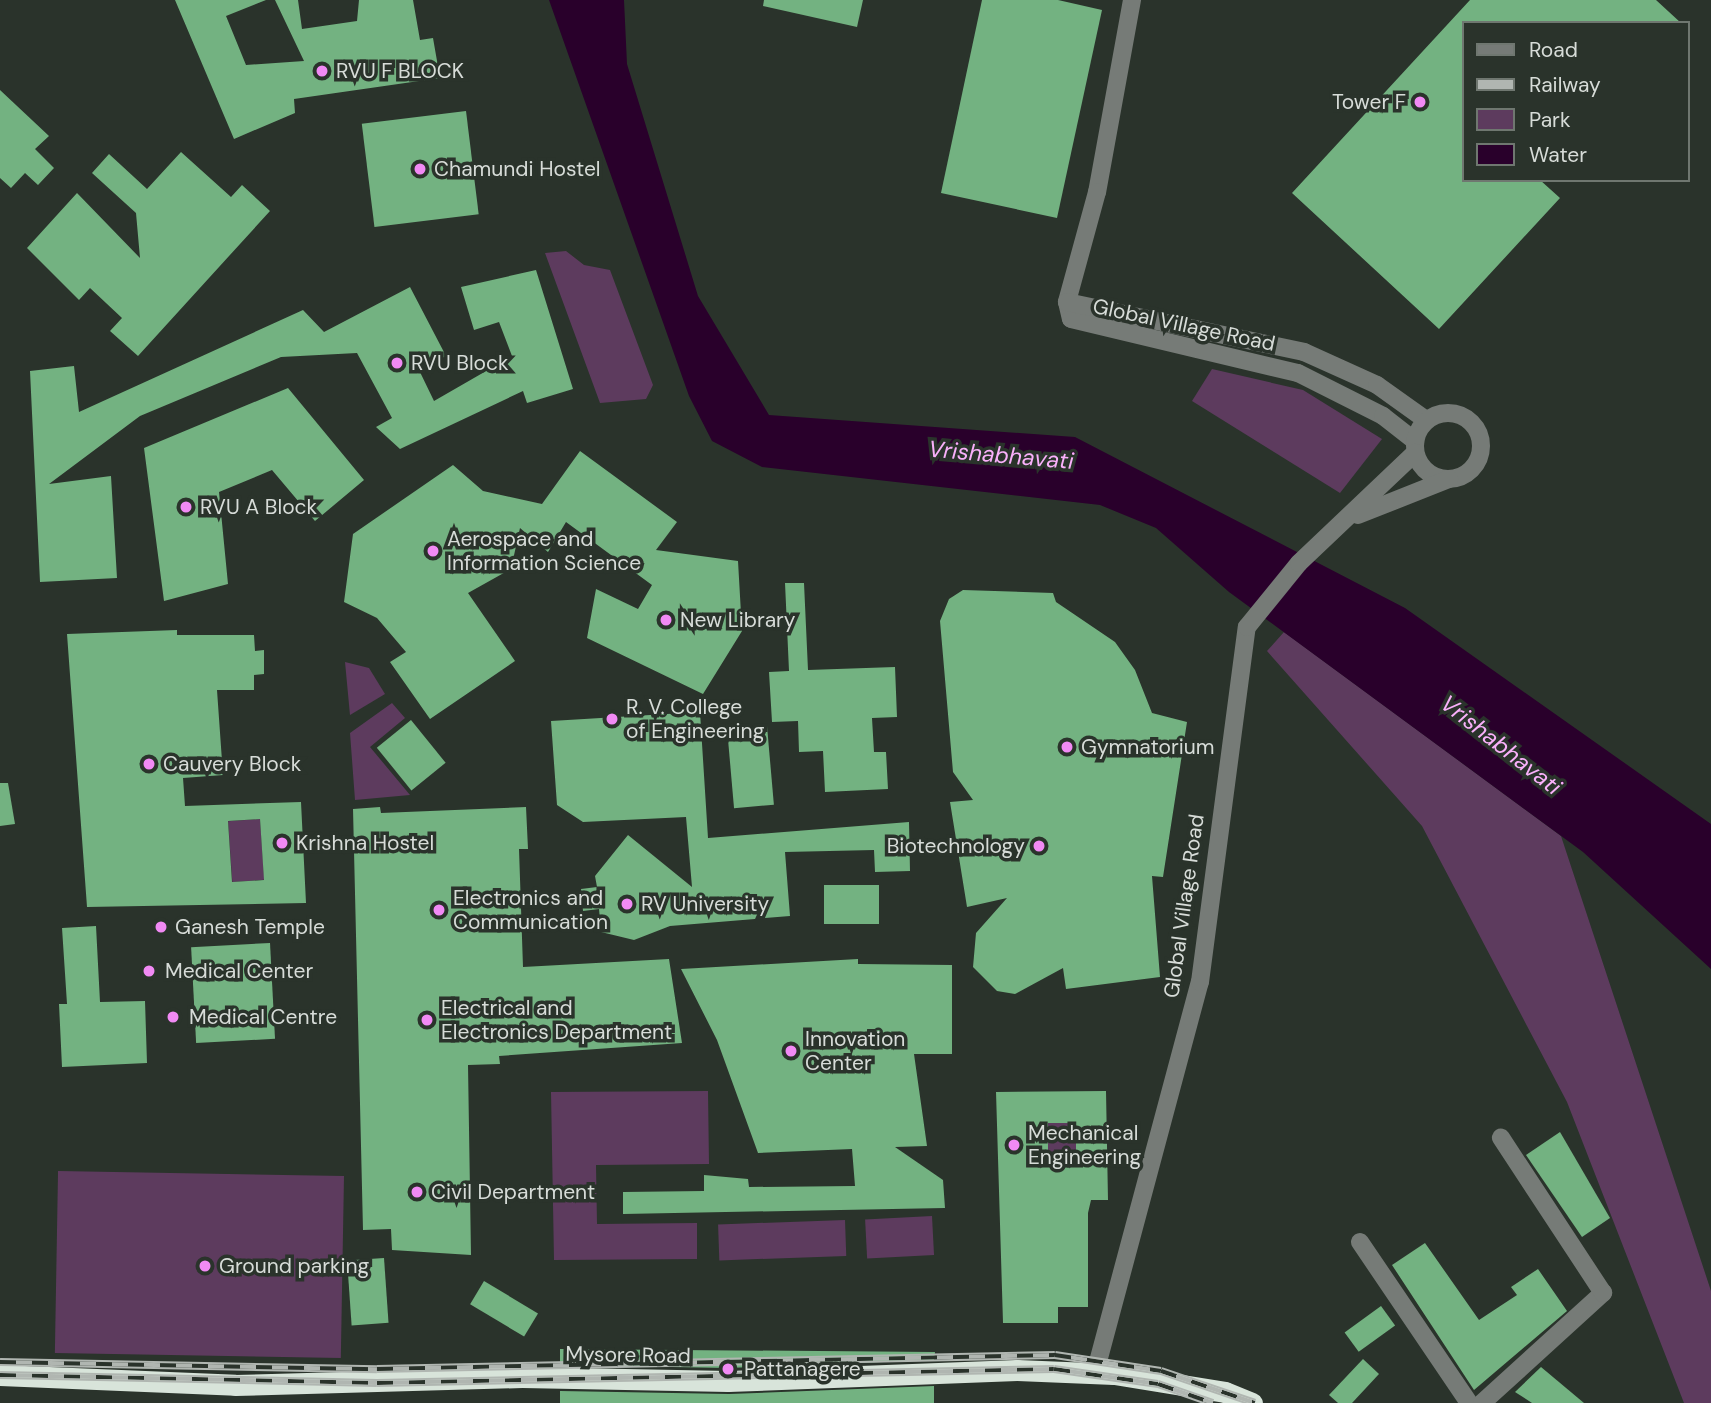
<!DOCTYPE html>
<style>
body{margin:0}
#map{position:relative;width:1711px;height:1403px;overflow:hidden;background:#2a332b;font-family:"DM Sans",sans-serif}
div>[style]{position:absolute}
.green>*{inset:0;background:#5d3b5e;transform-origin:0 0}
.water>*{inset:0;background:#29002b}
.building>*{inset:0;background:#73b281;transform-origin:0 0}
.minor>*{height:18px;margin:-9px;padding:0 9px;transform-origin:9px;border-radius:9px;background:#767b77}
.minor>.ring{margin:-9px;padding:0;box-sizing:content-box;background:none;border:18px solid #767b77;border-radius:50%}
.highway>*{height:21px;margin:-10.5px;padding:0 10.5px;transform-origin:10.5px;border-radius:10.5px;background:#d8e4da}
.rail>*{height:8px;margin-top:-4px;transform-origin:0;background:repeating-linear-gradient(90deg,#2a332b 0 16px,#b0b6b1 0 32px);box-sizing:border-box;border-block:2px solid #b0b6b1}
.dots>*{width:19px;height:19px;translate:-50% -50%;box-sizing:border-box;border:4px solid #2a332b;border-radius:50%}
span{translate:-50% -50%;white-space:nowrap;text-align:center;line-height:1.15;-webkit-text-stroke:7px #2a332b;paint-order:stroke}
.poi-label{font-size:21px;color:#d7dcd8}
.left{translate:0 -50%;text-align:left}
.right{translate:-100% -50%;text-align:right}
.street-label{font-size:21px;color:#d7dcd8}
.water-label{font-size:23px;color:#f9b0fa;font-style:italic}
.legend{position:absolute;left:1462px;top:21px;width:228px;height:161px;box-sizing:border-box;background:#2a332b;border:2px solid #6f7770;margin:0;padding:9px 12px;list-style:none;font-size:21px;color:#d7dcd8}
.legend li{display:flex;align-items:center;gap:14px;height:35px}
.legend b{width:35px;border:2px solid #6f7770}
</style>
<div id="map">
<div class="green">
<div style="clip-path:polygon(566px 251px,584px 265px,610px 270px,653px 385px,646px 399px,600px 403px,545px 253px)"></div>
<div style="clip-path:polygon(1212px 369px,1303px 390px,1382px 439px,1340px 493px,1192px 401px)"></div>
<div style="clip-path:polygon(1284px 632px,1561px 836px,1711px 1291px,1711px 1403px,1684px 1403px,1567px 1102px,1422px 826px,1267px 651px)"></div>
<div style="clip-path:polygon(345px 662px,369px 668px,385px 694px,350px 715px)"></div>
<div style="clip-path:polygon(392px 703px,405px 718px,370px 747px,410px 795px,355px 800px,350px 733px)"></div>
<div style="left:260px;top:819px;width:61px;height:32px;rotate:86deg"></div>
<div style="clip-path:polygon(708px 1091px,709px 1164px,596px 1165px,597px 1224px,697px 1223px,697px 1259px,554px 1260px,551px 1092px)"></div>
<div style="clip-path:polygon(1048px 1123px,1076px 1123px,1076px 1166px,1031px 1166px,1031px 1141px,1048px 1141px)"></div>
<div style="left:344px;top:1176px;width:182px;height:286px;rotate:91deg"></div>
<div style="left:932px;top:1216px;width:39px;height:67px;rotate:87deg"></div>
<div style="left:845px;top:1220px;width:36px;height:127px;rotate:88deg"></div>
</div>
<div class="water">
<div style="clip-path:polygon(549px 0,624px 0,627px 64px,698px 296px,769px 415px,1075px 437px,1405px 608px,1711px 824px,1711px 969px,1583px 852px,1229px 592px,1156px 528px,1100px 505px,762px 467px,712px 441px,689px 396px)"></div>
</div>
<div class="building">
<div style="clip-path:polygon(175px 0,266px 0,226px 16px,246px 65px,304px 61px,275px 0,298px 0,302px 29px,357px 21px,359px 0,413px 0,420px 40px,433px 38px,440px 78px,294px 99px,295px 113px,234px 139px)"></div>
<div style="clip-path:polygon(764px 0,863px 0,857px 27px,763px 6px)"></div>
<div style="clip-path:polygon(982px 0,1058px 0,1102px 10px,1057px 218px,941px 193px)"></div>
<div style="clip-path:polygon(1470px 0,1656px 0,1681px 23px,1464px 23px,1464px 180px,1540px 180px,1560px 198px,1439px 329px,1292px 193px)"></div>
<div style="clip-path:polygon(0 90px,49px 136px,35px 149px,54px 168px,38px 185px,25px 173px,11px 188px,0 178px)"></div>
<div style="left:466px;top:111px;width:104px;height:105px;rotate:83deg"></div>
<div style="clip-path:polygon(181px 152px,231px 197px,242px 185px,270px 211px,138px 356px,110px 331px,122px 318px,90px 288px,79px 300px,27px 248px,77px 193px,140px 258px,136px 213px,92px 173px,109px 154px,147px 189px)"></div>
<div style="clip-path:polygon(536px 270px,573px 389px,527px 403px,523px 391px,400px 449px,376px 427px,392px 418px,357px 353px,281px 357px,140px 416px,49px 484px,111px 476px,117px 578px,40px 582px,30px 371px,74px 366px,79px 412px,303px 310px,324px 332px,410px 287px,446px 356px,419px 370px,434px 401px,512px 356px,499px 322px,474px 330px,461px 287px)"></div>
<div style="clip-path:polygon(288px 388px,364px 480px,315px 521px,272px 470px,219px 492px,228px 584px,164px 601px,144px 448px)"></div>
<div style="clip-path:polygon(580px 451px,677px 522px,656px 550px,738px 561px,742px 631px,703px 694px,587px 638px,596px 589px,638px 609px,652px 585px,566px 522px,548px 552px,520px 528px,511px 569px,468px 593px,515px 661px,430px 719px,390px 662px,406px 652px,377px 618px,344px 602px,353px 534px,453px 465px,483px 491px,542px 504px)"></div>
<div style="clip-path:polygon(785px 583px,804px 583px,808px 670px,895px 667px,897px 717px,872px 718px,874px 752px,886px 752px,888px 789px,825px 792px,823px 751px,799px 752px,798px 721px,772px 722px,769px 672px,789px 671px)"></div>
<div style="clip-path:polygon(963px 590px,1053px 593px,1056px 602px,1115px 642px,1135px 670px,1152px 713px,1187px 722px,1163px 877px,1152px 876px,1160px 977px,1066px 989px,1063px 968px,1015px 994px,997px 991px,973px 967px,976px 933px,1007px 898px,967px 907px,950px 802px,973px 800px,953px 772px,940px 621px,949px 599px)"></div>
<div style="clip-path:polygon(evenodd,177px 630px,177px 635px,254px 635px,255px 651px,264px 650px,264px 674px,254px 675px,254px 690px,217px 690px,223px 775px,183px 778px,185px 806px,301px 802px,306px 903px,87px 907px,67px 634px,177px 630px,260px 819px,264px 880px,232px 882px,228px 821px,260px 819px)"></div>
<div style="clip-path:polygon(700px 712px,708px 838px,909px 822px,910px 871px,875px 872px,874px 850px,785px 852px,790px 916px,670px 926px,634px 940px,601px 932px,599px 909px,583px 911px,581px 889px,597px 887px,595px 876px,628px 835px,692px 887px,686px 817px,583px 822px,557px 805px,551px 721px)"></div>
<div style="left:411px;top:720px;width:55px;height:44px;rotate:51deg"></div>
<div style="left:767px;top:726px;width:79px;height:40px;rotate:85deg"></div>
<div style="clip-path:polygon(0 783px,8px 783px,15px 824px,0 826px)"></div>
<div style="clip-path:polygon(380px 807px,381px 813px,526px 807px,528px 849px,519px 849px,523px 967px,669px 959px,682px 1043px,499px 1056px,500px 1064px,468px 1065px,471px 1255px,392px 1250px,391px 1229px,363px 1230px,353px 809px)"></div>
<div style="left:824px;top:885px;width:55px;height:39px"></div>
<div style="clip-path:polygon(96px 926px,100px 1002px,145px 1001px,147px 1063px,62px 1067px,59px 1004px,67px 1004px,62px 928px)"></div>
<div style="left:270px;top:943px;width:96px;height:79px;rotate:87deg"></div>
<div style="clip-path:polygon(858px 959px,858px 964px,952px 965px,952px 1054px,914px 1054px,927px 1146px,895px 1147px,943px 1180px,945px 1208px,623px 1214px,623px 1192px,704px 1191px,704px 1175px,748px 1179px,749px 1187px,855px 1186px,852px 1149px,758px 1153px,717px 1040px,681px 969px)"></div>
<div style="clip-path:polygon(evenodd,1106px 1091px,1108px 1200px,1091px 1200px,1088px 1213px,1088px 1307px,1058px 1307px,1058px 1323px,1003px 1323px,996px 1092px,1106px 1091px,1048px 1123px,1076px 1123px,1076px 1166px,1048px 1166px,1048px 1123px)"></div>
<div style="clip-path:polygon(1560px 1132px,1610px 1218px,1582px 1237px,1526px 1155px)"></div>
<div style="clip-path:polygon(1425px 1243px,1479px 1320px,1517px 1295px,1511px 1287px,1538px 1269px,1567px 1311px,1474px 1390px,1392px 1265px)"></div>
<div style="left:384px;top:1258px;width:65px;height:37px;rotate:86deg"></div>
<div style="left:484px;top:1281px;width:63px;height:27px;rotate:31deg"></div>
<div style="left:1381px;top:1306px;width:24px;height:45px;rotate:54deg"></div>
<div style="clip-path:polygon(560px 1349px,935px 1352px,934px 1360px,728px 1368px,560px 1365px)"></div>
<div style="clip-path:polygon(1363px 1359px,1379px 1374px,1352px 1403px,1338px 1403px,1329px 1395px)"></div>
<div style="clip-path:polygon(1541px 1367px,1584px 1403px,1532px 1403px,1515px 1392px)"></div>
<div style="clip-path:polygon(934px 1386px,934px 1403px,560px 1403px,560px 1391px,729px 1394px)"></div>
</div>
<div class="minor">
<div style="left:1132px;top:0;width:195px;rotate:100.3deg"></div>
<div style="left:1097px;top:192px;width:114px;rotate:105.3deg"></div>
<div style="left:1067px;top:302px;width:17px;rotate:77deg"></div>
<div style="left:1071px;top:319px;width:233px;rotate:13.4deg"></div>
<div style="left:1298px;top:373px;width:95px;rotate:26.8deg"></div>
<div style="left:1383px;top:416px;width:41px;rotate:38deg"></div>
<div style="left:1067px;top:302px;width:242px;rotate:11.9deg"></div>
<div style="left:1304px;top:352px;width:80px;rotate:24.3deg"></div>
<div style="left:1377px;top:385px;width:60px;rotate:35.5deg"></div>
<div class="ring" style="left:1415px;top:413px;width:48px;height:48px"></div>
<div style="left:1358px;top:515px;width:98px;rotate:-21.6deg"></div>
<div style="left:1360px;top:1242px;width:194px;rotate:55.9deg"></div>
<div style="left:1095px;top:1373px;width:405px;rotate:-75deg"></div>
<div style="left:1200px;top:982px;width:358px;rotate:-82.5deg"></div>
<div style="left:1247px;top:627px;width:82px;rotate:-50.9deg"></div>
<div style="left:1299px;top:563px;width:160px;rotate:-43.5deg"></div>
<div style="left:1482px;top:1403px;width:164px;rotate:-42.3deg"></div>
<div style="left:1603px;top:1293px;width:186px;rotate:-123.3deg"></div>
</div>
<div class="highway">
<div style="left:0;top:1375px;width:235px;rotate:2.4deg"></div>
<div style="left:235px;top:1385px;width:287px;rotate:-1.6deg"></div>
<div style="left:522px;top:1377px;width:206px;rotate:1.1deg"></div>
<div style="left:728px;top:1381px;width:289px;rotate:-2.2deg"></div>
<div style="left:1017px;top:1370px;width:97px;rotate:2.4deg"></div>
<div style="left:1114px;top:1374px;width:112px;rotate:9.2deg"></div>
<div style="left:1225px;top:1392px;width:29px;rotate:22deg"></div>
</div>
<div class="rail">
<div style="left:0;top:1362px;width:377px;rotate:1.1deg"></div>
<div style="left:377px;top:1369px;width:678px;rotate:-1.18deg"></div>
<div style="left:1055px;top:1355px;width:107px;rotate:8.6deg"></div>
<div style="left:1161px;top:1371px;width:99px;rotate:18.8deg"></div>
<div style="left:0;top:1375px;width:377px;rotate:1.2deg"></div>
<div style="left:377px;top:1383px;width:677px;rotate:-1.18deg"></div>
<div style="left:1054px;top:1369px;width:105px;rotate:8.2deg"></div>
<div style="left:1158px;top:1384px;width:58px;rotate:19.1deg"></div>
</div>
<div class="dots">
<div style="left:322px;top:71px;background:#f18af4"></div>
<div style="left:1420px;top:102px;background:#f18af4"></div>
<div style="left:420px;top:169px;background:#f18af4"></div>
<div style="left:397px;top:363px;background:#f18af4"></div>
<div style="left:186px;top:507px;background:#f18af4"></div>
<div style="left:433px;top:551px;background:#f18af4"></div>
<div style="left:666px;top:620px;background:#f18af4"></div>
<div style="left:612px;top:719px;background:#f18af4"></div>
<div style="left:1067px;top:747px;background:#f18af4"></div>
<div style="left:149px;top:764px;background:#f18af4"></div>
<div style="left:282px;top:843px;background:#f18af4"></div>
<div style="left:1039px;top:846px;background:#f18af4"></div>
<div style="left:627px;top:904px;background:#f18af4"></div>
<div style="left:439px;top:910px;background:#f18af4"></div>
<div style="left:161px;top:927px;background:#f18af4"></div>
<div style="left:149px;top:971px;background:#f18af4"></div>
<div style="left:173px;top:1017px;background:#f18af4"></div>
<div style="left:427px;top:1020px;background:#f18af4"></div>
<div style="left:791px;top:1051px;background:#f18af4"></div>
<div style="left:1014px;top:1145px;background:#f18af4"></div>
<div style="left:417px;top:1192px;background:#f18af4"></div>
<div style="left:205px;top:1266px;background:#f18af4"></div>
<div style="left:728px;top:1369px;background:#f18af4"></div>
</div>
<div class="poi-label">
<span class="left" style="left:336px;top:71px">RVU F BLOCK</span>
<span class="right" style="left:1406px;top:102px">Tower F</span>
<span class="left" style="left:434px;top:169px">Chamundi Hostel</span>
<span class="left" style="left:411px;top:363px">RVU Block</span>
<span class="left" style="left:200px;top:507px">RVU A Block</span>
<span class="left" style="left:447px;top:551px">Aerospace and<br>Information Science</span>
<span class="left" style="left:680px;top:620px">New Library</span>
<span class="left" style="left:626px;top:719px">R. V. College<br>of Engineering</span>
<span class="left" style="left:1081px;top:747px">Gymnatorium</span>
<span class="left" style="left:163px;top:764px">Cauvery Block</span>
<span class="left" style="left:296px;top:843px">Krishna Hostel</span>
<span class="right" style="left:1025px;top:846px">Biotechnology</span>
<span class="left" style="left:453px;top:910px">Electronics and<br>Communication</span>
<span class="left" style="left:641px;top:904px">RV University</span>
<span class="left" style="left:175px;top:927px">Ganesh Temple</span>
<span class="left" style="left:165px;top:971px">Medical Center</span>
<span class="left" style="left:441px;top:1020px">Electrical and<br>Electronics Department</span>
<span class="left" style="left:189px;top:1017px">Medical Centre</span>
<span class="left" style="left:805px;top:1051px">Innovation<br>Center</span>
<span class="left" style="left:1028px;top:1145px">Mechanical<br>Engineering</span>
<span class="left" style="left:431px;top:1192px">Civil Department</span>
<span class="left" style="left:219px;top:1266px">Ground parking</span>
<span class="left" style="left:744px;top:1369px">Pattanagere</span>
</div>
<div class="street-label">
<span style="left:1184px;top:325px;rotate:12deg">Global Village Road</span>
<span style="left:1184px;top:906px;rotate:-82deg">Global Village Road</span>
<span style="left:628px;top:1355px;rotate:1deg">Mysore Road</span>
</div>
<div class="water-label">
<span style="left:1001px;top:455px;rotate:5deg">Vrishabhavati</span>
<span style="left:1501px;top:745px;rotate:38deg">Vrishabhavati</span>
</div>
<ul class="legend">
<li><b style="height:9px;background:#767b77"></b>Road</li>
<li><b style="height:9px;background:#b0b6b1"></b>Railway</li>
<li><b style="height:19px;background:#5d3b5e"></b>Park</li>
<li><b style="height:19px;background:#29002b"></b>Water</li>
</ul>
</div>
